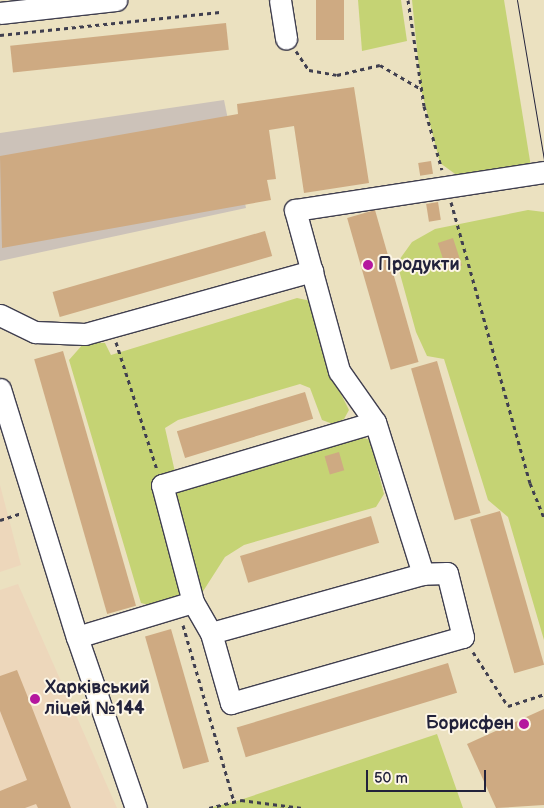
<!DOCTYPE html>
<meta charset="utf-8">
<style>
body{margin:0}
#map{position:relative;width:544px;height:808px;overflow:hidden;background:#ebe1c0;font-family:"Balsamiq Sans",sans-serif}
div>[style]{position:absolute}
.built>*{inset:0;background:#edd7bb}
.industrial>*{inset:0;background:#ccc2b9}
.green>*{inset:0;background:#c5d374}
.building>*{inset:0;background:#ceaa82;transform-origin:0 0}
.path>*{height:3px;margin-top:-1.5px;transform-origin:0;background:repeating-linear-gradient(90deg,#403f4f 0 4px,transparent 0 8px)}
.roads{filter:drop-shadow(1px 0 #403f4f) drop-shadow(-1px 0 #403f4f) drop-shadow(0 1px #403f4f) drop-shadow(0 -1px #403f4f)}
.minor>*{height:21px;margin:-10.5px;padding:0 10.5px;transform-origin:10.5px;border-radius:10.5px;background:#fff}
.tram>*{height:1px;margin:-0.5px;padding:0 0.5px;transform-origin:0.5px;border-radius:0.5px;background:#22223b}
.dots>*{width:14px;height:14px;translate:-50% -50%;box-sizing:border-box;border:2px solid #fcf5e5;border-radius:50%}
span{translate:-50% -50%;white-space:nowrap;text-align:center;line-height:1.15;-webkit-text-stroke:4px #fcf5e5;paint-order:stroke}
.poi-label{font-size:18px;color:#22223b;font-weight:700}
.left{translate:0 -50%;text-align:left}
.right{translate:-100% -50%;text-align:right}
.scale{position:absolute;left:366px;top:770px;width:120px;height:22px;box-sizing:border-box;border:2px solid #22223b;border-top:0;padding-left:6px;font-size:15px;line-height:18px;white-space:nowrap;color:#22223b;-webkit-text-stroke:4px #fcf5e5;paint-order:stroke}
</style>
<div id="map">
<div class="built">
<div style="clip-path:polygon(0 485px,21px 565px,0 572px)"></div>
<div style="clip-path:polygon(18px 584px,117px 808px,0 808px,0 590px)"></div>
</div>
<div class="industrial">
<div style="clip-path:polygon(224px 100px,246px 208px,0 261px,0 133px)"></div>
</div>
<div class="green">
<div style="clip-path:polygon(358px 0,401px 0,407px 41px,362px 51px)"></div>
<div style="clip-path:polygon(412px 0,504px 0,531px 167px,458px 176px,440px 163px,421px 89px)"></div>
<div style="clip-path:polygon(528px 210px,544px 212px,544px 640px,508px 517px,488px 500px,444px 359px,427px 356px,416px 332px,397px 263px,412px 242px,435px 229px)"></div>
<div style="clip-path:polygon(297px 298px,311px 301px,333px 378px,349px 410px,344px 419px,333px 424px,322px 420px,310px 388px,300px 384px,178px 420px,165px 428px,175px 472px,358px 436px,370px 440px,384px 494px,376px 507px,244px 545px,225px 557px,200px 596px,157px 607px,141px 603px,69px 360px,84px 343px,105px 343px,111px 355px)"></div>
<div style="clip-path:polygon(437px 734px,463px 808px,209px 808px,234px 802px)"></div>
</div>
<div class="building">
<div style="left:316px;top:0;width:28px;height:40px"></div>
<div style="left:226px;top:23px;width:27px;height:217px;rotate:84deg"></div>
<div style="clip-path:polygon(354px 87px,369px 183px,304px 193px,294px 126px,269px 130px,276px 179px,267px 180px,271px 200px,2px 248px,0 156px,238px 114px,237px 104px)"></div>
<div style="left:431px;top:161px;width:13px;height:13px;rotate:81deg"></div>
<div style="left:438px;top:202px;width:18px;height:12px;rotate:81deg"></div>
<div style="left:375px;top:210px;width:158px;height:29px;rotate:74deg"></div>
<div style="left:265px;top:231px;width:26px;height:221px;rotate:74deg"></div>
<div style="left:453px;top:238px;width:29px;height:16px;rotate:72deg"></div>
<div style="left:63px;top:351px;width:265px;height:30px;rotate:74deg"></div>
<div style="left:437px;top:361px;width:158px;height:27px;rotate:74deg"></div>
<div style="left:305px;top:392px;width:28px;height:134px;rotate:73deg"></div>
<div style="left:339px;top:452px;width:19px;height:15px;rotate:74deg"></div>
<div style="left:500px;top:511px;width:160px;height:31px;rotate:74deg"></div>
<div style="left:371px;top:516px;width:28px;height:137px;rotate:73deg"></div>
<div style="left:171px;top:629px;width:138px;height:27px;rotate:74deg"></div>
<div style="left:448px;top:663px;width:31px;height:221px;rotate:73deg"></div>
<div style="clip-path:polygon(17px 670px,29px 700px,71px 808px,38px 808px,36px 804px,25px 808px,0 808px,0 791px,27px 780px,0 711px,0 676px)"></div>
<div style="clip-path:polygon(544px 709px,544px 805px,496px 808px,467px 744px)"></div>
</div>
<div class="path">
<div style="left:408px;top:0;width:107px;rotate:81.4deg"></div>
<div style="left:424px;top:106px;width:66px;rotate:74.3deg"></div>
<div style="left:0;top:35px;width:221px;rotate:-6deg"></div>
<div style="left:296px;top:51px;width:23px;rotate:56deg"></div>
<div style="left:309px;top:70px;width:28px;rotate:10deg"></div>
<div style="left:337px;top:75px;width:44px;rotate:-13.1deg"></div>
<div style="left:380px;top:65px;width:48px;rotate:30.3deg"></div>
<div style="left:451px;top:202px;width:292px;rotate:74.3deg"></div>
<div style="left:530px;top:483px;width:38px;rotate:68deg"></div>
<div style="left:116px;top:342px;width:134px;rotate:72.2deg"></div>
<div style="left:0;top:520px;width:22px;rotate:-18deg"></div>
<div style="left:183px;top:625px;width:184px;rotate:73.9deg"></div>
<div style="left:473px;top:652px;width:64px;rotate:57.1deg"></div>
<div style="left:508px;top:706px;width:38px;rotate:-18deg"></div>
<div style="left:209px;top:808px;width:33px;rotate:-14deg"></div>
<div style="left:241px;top:800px;width:62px;rotate:7.5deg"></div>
</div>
<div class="roads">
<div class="minor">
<div style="left:280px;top:0;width:39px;rotate:81deg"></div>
<div style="left:0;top:13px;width:117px;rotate:-6.4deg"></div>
<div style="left:0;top:315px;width:39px;rotate:26deg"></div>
<div style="left:35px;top:332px;width:50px;rotate:2.3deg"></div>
<div style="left:85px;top:334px;width:236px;rotate:-15.5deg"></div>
<div style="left:0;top:389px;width:260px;rotate:72.8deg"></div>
<div style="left:77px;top:637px;width:181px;rotate:71deg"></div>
<div style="left:193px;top:602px;width:36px;rotate:60deg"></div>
<div style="left:211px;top:633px;width:220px;rotate:-15.6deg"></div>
<div style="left:423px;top:574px;width:159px;rotate:-107.5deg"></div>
<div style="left:211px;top:633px;width:73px;rotate:74.1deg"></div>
<div style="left:231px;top:703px;width:241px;rotate:-15.9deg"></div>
<div style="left:463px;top:637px;width:66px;rotate:-104deg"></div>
<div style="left:447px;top:573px;width:24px;rotate:178deg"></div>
<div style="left:77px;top:637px;width:121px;rotate:-16.8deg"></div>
<div style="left:193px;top:602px;width:121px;rotate:-104.8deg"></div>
<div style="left:162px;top:485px;width:222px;rotate:-16.5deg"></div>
<div style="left:375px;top:422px;width:62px;rotate:-125.2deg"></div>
<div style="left:339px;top:371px;width:167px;rotate:-105.3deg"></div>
<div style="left:295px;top:210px;width:252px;rotate:-8.7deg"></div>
</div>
</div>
<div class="tram">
<div style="left:517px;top:0;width:162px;rotate:80.4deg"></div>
</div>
<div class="dots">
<div style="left:368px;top:265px;background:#b5179e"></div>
<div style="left:35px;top:699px;background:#b5179e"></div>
<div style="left:524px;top:724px;background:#b5179e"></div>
</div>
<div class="poi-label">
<span class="left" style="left:378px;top:265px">Продукти</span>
<span class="left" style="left:45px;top:699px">Харківський<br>ліцей №144</span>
<span class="right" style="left:514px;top:724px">Борисфен</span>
</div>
<div class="scale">50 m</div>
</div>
